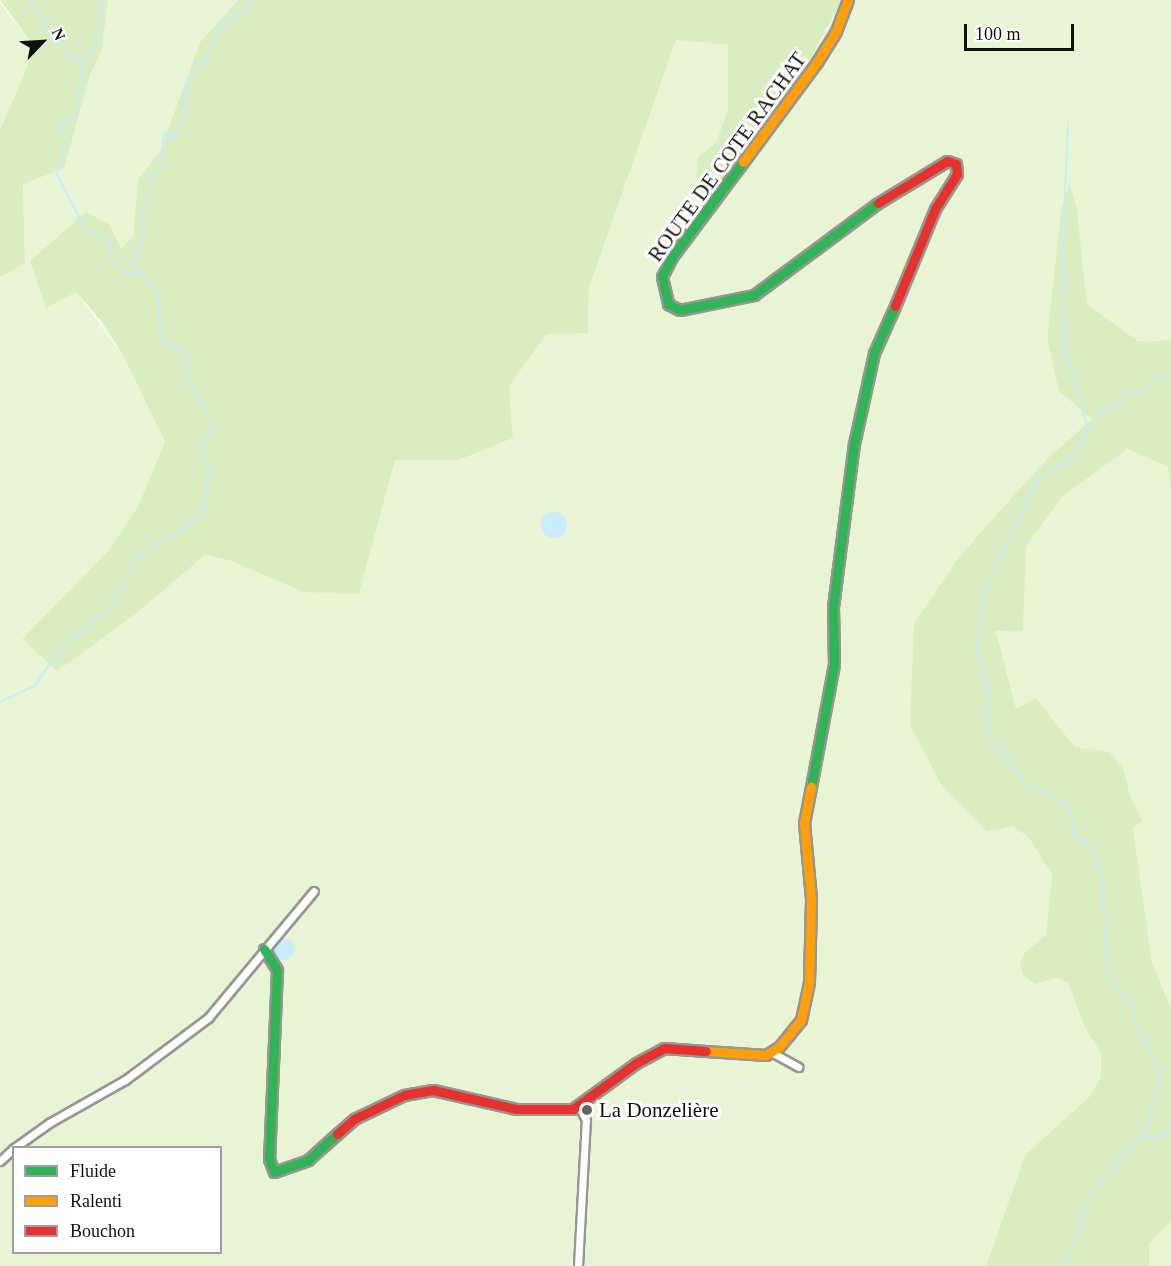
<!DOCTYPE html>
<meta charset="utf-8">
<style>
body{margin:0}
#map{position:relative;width:1171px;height:1266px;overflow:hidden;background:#fcfbf5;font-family:Georgia,serif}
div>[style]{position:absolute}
.green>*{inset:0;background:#e8f4d3}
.forest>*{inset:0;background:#d9edc0}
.water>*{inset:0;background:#c8ecfa}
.round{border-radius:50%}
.stream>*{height:2px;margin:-1px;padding:0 1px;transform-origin:1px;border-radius:1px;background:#c8ecfa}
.roads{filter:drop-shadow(2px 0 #969693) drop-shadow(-2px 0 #969693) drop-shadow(0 2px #969693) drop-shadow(0 -2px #969693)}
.street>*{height:7px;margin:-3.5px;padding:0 3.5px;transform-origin:3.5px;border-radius:3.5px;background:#fffefe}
.fast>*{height:9px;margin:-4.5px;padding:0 4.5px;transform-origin:4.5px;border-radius:4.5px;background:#30b455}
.slow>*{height:9px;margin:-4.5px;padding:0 4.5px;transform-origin:4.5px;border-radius:4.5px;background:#ff9f0a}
.jam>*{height:9px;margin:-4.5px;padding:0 4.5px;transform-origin:4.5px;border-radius:4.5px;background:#e5322d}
.dots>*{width:16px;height:16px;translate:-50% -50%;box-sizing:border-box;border:3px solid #fff;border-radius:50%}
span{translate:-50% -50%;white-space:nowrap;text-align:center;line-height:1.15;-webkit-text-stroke:6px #fff;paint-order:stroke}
.street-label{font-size:21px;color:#101010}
.poi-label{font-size:21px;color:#101010}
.left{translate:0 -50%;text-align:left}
.legend{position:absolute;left:12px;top:1146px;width:210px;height:108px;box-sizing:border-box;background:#fff;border:2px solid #9f9f9f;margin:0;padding:8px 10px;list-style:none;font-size:18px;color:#101010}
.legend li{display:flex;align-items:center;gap:12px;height:30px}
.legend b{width:30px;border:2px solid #9f9f9f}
.north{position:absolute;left:12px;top:12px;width:60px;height:60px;-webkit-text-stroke:4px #fff;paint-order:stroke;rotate:65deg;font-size:16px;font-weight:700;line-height:24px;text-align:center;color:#101010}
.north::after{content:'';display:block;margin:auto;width:21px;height:27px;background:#101010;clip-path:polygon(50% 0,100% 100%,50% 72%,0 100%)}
.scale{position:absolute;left:964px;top:24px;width:110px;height:27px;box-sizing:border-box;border:3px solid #101010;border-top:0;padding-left:8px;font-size:18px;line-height:21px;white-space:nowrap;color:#101010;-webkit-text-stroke:4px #fff;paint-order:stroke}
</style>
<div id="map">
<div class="green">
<div style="clip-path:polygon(evenodd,108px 0,238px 0,200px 42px,160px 151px,138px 179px,133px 236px,76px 292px,124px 357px,165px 442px,138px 506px,110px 549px,22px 639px,57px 670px,137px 613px,205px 555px,359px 594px,395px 460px,459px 460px,513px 438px,509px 386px,547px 334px,588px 332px,589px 288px,676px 40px,728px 45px,728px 110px,716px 142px,698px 157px,705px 203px,809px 61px,842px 0,1171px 0,1171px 340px,1138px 341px,1087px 304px,1077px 209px,1068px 183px,1061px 210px,1047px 337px,1060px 391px,1092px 419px,1047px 459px,996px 515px,938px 590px,1013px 826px,1029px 838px,1052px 875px,1046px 935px,1025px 952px,1068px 982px,1084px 1026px,1101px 1053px,1101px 1077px,1090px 1096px,1025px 1155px,986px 1266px,0 1266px,0 277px,25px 262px,23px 183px,102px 50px,108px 0,14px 1148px,220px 1148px,220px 1252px,14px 1252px,14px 1148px)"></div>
<div style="clip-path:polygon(0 3px,35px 48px,0 130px)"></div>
<div style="clip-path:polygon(1126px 449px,1168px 467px,1171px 495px,1171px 1009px,1152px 962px,1133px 828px,1143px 821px,1130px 796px,1124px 770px,1110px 752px,1075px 747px,1036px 698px,1016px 710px,996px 630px,1022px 630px,1026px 547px,1062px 497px)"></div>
<div style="clip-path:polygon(1171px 1221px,1171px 1266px,1149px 1266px,1149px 1244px)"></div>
</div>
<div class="forest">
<div style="clip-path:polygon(0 0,108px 0,102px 50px,90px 74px,64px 168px,23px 184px,25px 263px,0 277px,0 130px,35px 48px)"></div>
<div style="clip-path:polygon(238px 0,842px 0,809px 61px,705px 204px,697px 178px,698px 157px,716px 142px,728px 110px,728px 45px,676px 40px,589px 288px,588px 333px,547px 334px,509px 386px,513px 438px,459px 460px,395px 460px,359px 594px,304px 592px,231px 561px,205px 555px,137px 613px,57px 671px,22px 639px,110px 549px,138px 506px,165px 442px,124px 357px,101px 321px,76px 292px,46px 308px,30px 261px,86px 212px,109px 224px,121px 248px,133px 236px,138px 179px,160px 151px,200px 42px)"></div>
<div style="clip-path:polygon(1069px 182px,1077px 209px,1087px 304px,1138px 341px,1171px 340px,1171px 495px,1168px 467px,1127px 449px,1062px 497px,1026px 547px,1023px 630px,996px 631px,1016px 709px,1036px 698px,1075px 747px,1110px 752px,1124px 770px,1130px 796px,1143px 821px,1133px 828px,1152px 962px,1171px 1009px,1171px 1221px,1149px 1244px,1149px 1266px,986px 1266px,1025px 1155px,1090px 1096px,1101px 1077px,1101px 1053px,1084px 1026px,1068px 982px,1056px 978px,1035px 984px,1024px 976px,1020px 963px,1025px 952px,1046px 935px,1052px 875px,1029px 838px,1013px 826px,987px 831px,942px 786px,910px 725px,914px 624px,957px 560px,996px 515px,1047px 459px,1092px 419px,1059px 391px,1047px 337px,1061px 210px)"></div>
</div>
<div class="water">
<div class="round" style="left:541px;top:512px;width:26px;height:26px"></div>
<div class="round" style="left:272px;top:938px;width:22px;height:22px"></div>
</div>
<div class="stream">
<div style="left:30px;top:0;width:50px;rotate:58.8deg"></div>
<div style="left:56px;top:43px;width:36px;rotate:39deg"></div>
<div style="left:101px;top:0;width:36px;rotate:95deg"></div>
<div style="left:98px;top:36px;width:38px;rotate:115deg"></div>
<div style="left:82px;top:70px;width:44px;rotate:97.8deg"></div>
<div style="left:76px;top:114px;width:19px;rotate:148deg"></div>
<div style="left:60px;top:124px;width:9px;rotate:90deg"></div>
<div style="left:60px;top:133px;width:7px;rotate:34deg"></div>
<div style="left:66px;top:137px;width:39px;rotate:103deg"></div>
<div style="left:57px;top:175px;width:64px;rotate:62.2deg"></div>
<div style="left:87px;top:232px;width:4px;rotate:-27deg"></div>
<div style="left:91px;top:230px;width:19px;rotate:36deg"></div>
<div style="left:106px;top:241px;width:8px;rotate:50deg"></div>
<div style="left:111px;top:247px;width:10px;rotate:90deg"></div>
<div style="left:111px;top:257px;width:24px;rotate:48deg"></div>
<div style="left:127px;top:275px;width:12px;rotate:-5deg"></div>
<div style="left:1068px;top:122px;width:152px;rotate:92.3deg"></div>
<div style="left:1062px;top:274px;width:11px;rotate:75deg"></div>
<div style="left:1065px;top:285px;width:15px;rotate:110deg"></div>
<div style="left:1060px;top:299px;width:40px;rotate:81.5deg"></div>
<div style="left:1066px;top:339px;width:7px;rotate:124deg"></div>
<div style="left:1062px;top:345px;width:87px;rotate:72.6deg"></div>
<div style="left:0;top:702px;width:38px;rotate:-25deg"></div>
<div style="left:35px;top:686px;width:41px;rotate:-55.9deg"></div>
<div style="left:58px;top:652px;width:66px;rotate:-40.7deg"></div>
<div style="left:108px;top:609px;width:56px;rotate:-60.3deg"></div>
<div style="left:136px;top:560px;width:22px;rotate:-39deg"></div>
<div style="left:153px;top:546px;width:40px;rotate:-28deg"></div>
<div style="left:188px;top:527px;width:24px;rotate:-48deg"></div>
<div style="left:204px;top:509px;width:45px;rotate:-83.7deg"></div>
<div style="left:209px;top:464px;width:21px;rotate:-118deg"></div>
<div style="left:199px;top:445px;width:21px;rotate:-47deg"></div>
<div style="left:213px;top:430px;width:10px;rotate:-101deg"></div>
<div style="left:211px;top:420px;width:48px;rotate:-121.4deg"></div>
<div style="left:186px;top:379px;width:10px;rotate:-61deg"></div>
<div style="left:191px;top:370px;width:26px;rotate:-121deg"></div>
<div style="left:178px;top:348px;width:19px;rotate:-152deg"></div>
<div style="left:161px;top:339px;width:46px;rotate:-93.7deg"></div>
<div style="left:158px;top:293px;width:40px;rotate:-130deg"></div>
<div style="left:132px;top:262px;width:32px;rotate:-68deg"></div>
<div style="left:144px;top:232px;width:19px;rotate:-99deg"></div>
<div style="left:141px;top:213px;width:21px;rotate:-65deg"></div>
<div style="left:150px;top:194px;width:18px;rotate:-90deg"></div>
<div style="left:150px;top:176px;width:17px;rotate:-45deg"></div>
<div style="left:162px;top:164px;width:29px;rotate:-88deg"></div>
<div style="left:163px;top:135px;width:7px;rotate:-27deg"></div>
<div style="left:169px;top:132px;width:8px;rotate:60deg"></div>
<div style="left:173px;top:139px;width:28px;rotate:-64deg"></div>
<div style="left:185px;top:114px;width:30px;rotate:-90deg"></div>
<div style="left:185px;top:84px;width:34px;rotate:-52deg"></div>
<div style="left:206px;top:57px;width:36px;rotate:-63deg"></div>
<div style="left:222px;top:25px;width:28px;rotate:-35deg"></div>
<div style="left:245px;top:9px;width:11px;rotate:-56deg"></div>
<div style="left:1143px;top:1138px;width:17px;rotate:-7deg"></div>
<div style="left:1160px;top:1136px;width:14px;rotate:-36deg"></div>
<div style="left:1061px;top:1266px;width:22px;rotate:-58deg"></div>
<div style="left:1073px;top:1247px;width:51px;rotate:-73deg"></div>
<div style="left:1088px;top:1198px;width:56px;rotate:-51.5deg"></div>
<div style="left:1123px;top:1154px;width:26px;rotate:-39deg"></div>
<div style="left:1143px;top:1138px;width:59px;rotate:-73.4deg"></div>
<div style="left:1160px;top:1081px;width:22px;rotate:-103deg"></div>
<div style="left:1155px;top:1060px;width:34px;rotate:-120deg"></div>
<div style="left:1138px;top:1031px;width:30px;rotate:-102deg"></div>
<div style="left:1132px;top:1002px;width:19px;rotate:-144deg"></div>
<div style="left:1117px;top:991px;width:21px;rotate:-118deg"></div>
<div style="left:1107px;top:972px;width:39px;rotate:-93deg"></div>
<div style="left:1105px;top:933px;width:11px;rotate:-75deg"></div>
<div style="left:1108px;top:922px;width:13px;rotate:-117deg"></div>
<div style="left:1102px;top:910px;width:20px;rotate:-87deg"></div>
<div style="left:1103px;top:890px;width:31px;rotate:-101deg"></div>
<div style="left:1097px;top:860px;width:19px;rotate:-122deg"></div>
<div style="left:1087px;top:844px;width:16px;rotate:-145deg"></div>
<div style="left:1074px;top:835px;width:27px;rotate:-98deg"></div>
<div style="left:1070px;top:808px;width:32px;rotate:-146deg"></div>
<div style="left:1043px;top:790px;width:16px;rotate:-166deg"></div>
<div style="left:1027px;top:786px;width:68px;rotate:-127.2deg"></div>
<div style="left:986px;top:732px;width:14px;rotate:-78deg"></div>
<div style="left:989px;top:718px;width:36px;rotate:-95deg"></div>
<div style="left:986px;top:682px;width:28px;rotate:-108deg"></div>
<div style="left:977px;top:655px;width:60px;rotate:-85.2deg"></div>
<div style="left:982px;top:595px;width:126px;rotate:-64.7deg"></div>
<div style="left:1036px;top:481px;width:42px;rotate:-33.3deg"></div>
<div style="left:1071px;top:458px;width:58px;rotate:-57.7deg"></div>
<div style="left:1102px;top:409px;width:15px;rotate:-11deg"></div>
<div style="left:1117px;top:406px;width:20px;rotate:-45deg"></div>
<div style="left:1131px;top:392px;width:6px;rotate:9deg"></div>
<div style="left:1137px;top:393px;width:40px;rotate:-32deg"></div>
</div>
<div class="roads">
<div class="street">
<div style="left:773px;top:1053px;width:29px;rotate:29deg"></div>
<div style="left:14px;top:1148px;width:43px;rotate:-35.5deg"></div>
<div style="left:49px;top:1123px;width:87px;rotate:-29.5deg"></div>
<div style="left:125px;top:1080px;width:104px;rotate:-36.8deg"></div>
<div style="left:208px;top:1018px;width:165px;rotate:-50.2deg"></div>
<div style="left:0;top:1161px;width:19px;rotate:-43deg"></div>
<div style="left:578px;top:1266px;width:146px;rotate:-86.9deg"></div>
<div style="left:586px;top:1120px;width:16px;rotate:-117deg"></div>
</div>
<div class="fast">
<div style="left:743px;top:162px;width:119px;rotate:126.8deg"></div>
<div style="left:672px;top:257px;width:22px;rotate:117deg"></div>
<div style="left:662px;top:277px;width:28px;rotate:77deg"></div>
<div style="left:668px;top:304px;width:13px;rotate:27deg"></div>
<div style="left:680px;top:310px;width:76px;rotate:-11.5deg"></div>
<div style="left:754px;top:295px;width:154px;rotate:-36.6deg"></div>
<div style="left:811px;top:787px;width:125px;rotate:-79.4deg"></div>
<div style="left:834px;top:664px;width:57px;rotate:-91deg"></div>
<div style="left:833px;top:607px;width:164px;rotate:-82.7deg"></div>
<div style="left:854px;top:444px;width:93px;rotate:-77.6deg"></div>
<div style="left:874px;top:353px;width:51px;rotate:-65.9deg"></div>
<div style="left:264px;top:949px;width:25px;rotate:58deg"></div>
<div style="left:277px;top:970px;width:189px;rotate:92.4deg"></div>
<div style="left:269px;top:1159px;width:14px;rotate:69deg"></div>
<div style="left:274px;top:1172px;width:36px;rotate:-19deg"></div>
<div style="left:308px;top:1160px;width:39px;rotate:-42deg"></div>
</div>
<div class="slow">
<div style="left:743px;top:162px;width:124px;rotate:-53.5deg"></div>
<div style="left:817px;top:62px;width:36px;rotate:-58deg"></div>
<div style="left:836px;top:31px;width:33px;rotate:-69deg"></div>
<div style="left:706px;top:1051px;width:60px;rotate:3.8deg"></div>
<div style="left:766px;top:1055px;width:15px;rotate:-32deg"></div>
<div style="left:779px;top:1047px;width:35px;rotate:-51deg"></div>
<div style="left:801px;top:1020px;width:39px;rotate:-78deg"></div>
<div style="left:809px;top:982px;width:84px;rotate:-88.6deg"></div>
<div style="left:811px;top:898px;width:75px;rotate:-95.3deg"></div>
<div style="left:804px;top:823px;width:37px;rotate:-79deg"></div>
</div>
<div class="jam">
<div style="left:878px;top:203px;width:81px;rotate:-31.3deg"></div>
<div style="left:947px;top:161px;width:9px;rotate:18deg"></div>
<div style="left:956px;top:164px;width:10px;rotate:84deg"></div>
<div style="left:957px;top:174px;width:41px;rotate:122.2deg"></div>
<div style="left:935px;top:209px;width:105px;rotate:112.4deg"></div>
<div style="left:337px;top:1134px;width:23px;rotate:-41deg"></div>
<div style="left:354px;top:1119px;width:55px;rotate:-25.6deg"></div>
<div style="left:404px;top:1095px;width:29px;rotate:-10deg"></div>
<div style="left:433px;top:1090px;width:85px;rotate:12.9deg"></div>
<div style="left:516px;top:1109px;width:57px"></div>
<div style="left:573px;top:1109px;width:78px;rotate:-36.1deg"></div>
<div style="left:636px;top:1063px;width:32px;rotate:-28deg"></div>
<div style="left:664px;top:1048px;width:42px;rotate:4.1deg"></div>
</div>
</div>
<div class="dots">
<div style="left:587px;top:1110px;background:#636260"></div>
</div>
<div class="street-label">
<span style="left:727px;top:157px;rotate:-54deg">ROUTE DE COTE RACHAT</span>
</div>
<div class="poi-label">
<span class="left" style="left:599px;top:1110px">La Donzelière</span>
</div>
<ul class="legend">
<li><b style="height:8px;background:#30b455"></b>Fluide</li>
<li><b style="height:8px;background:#ff9f0a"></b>Ralenti</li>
<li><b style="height:8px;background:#e5322d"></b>Bouchon</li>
</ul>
<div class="north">N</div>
<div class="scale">100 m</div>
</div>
